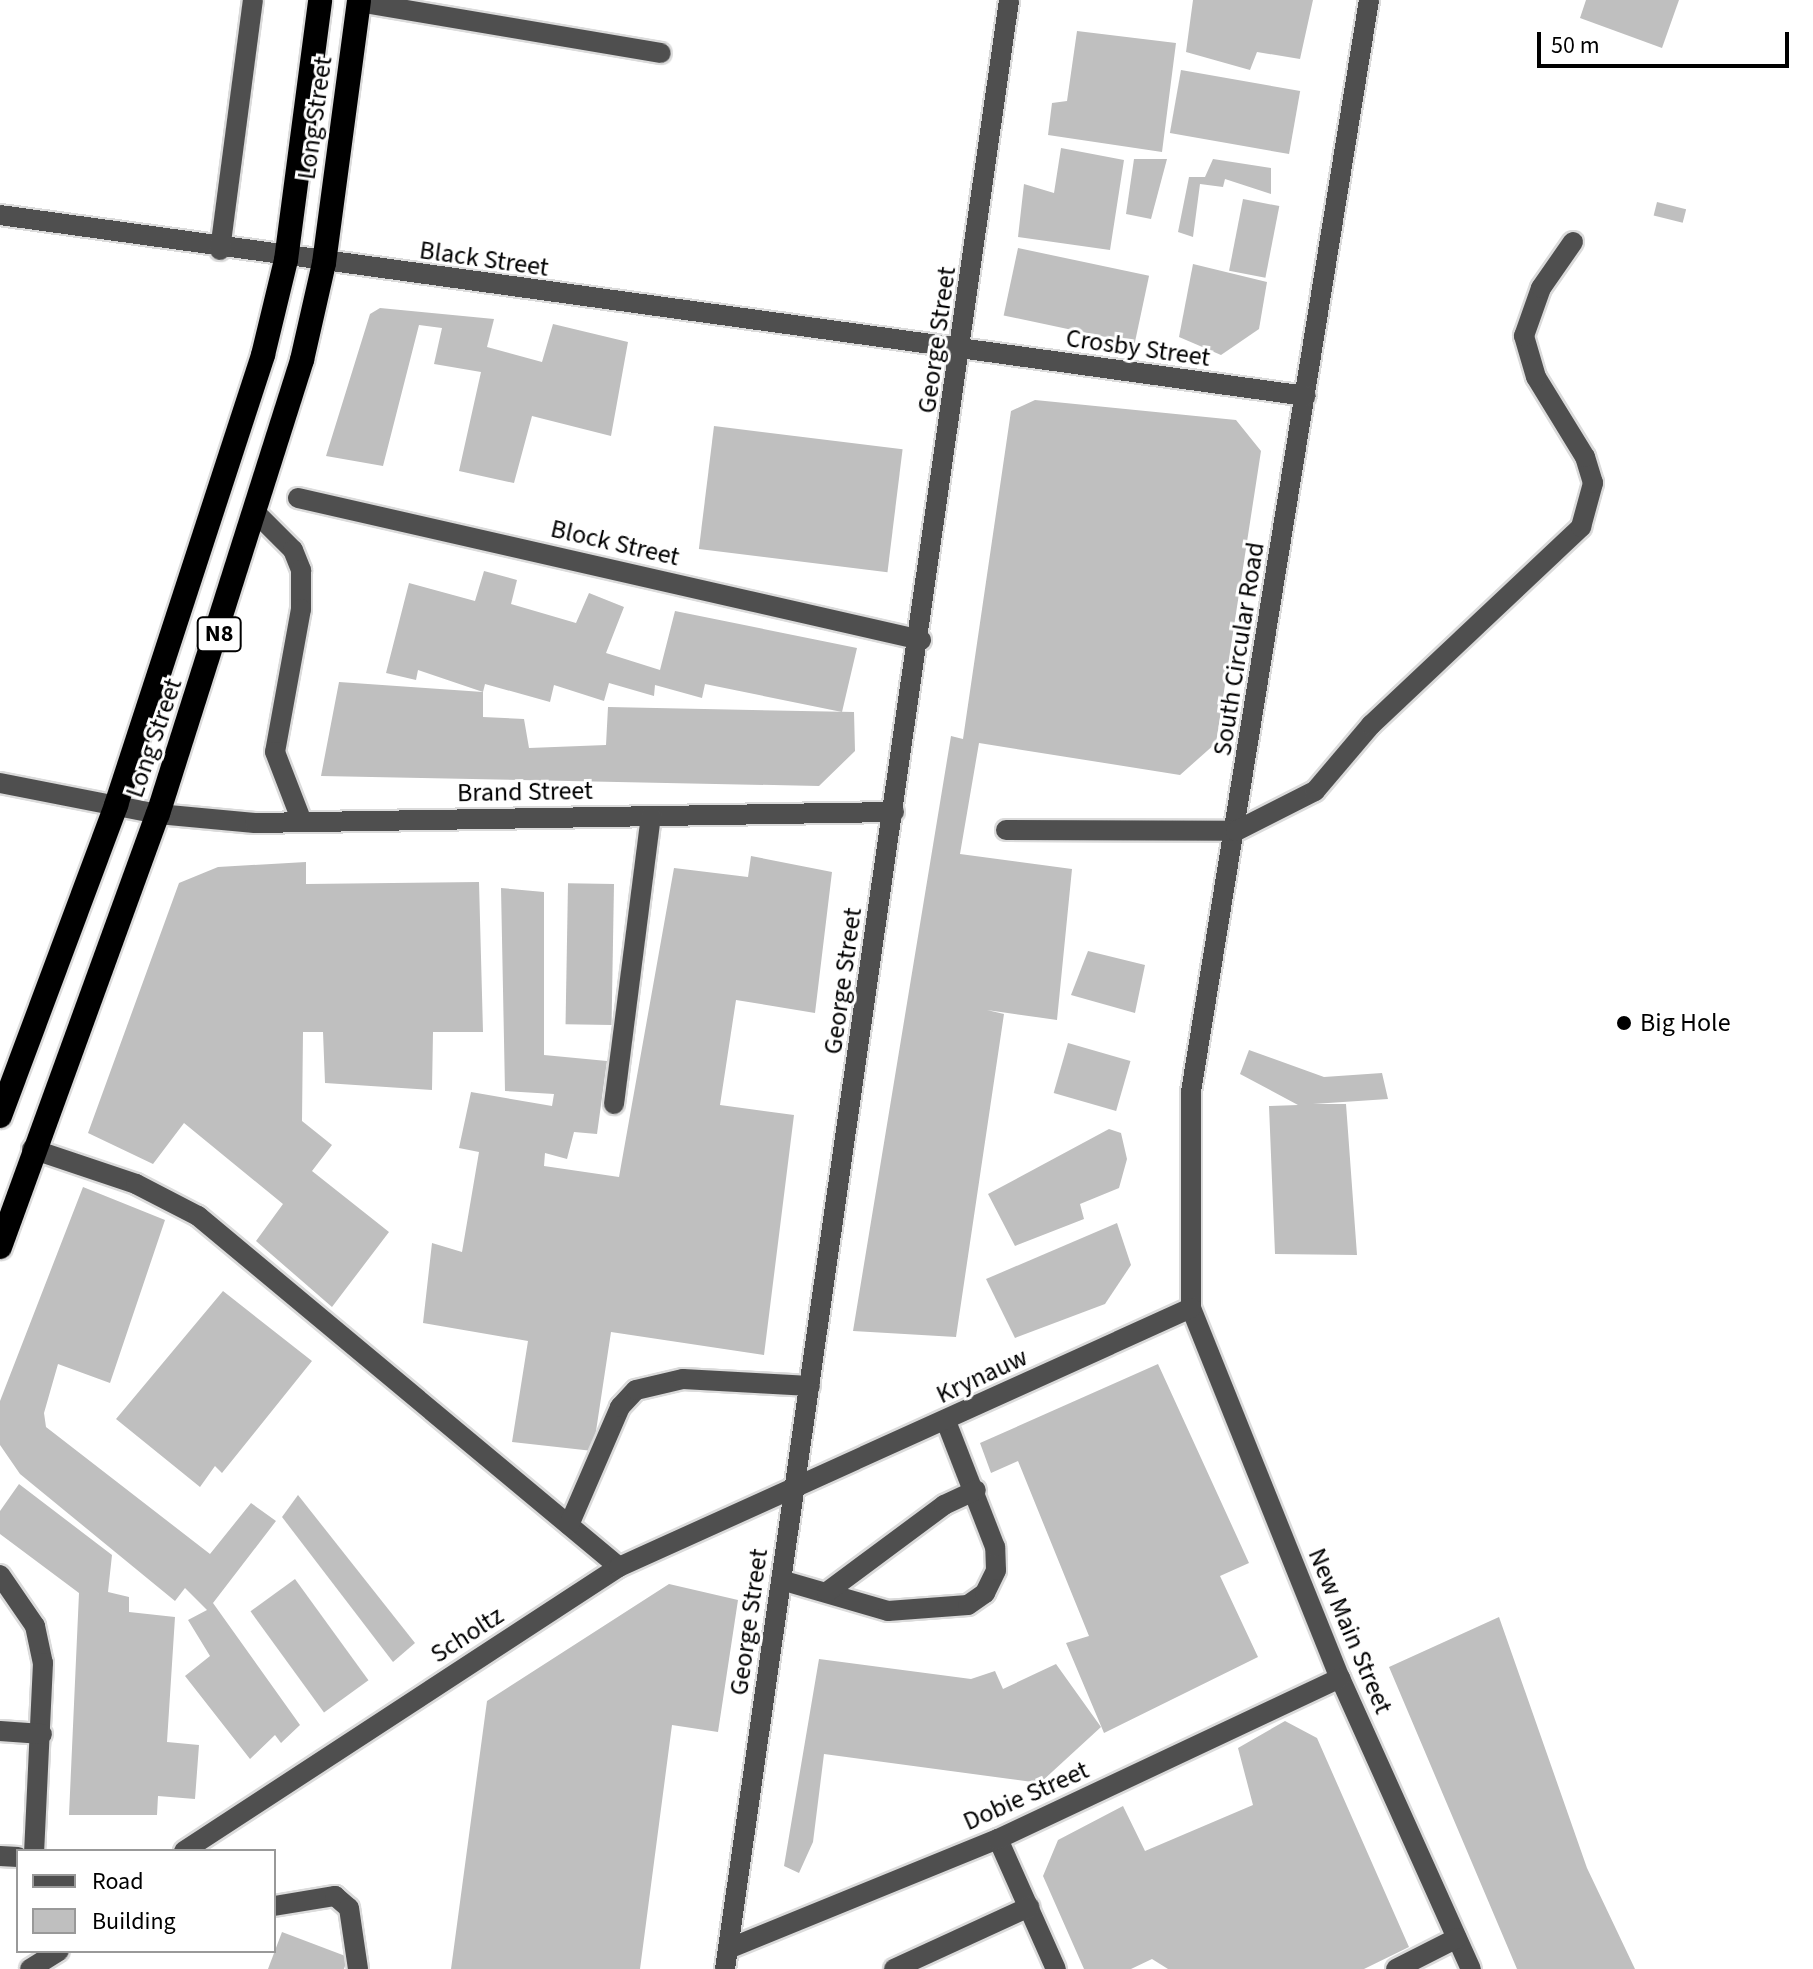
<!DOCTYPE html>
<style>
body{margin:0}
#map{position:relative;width:1813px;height:1969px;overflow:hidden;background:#fff;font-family:"Source Sans 3",sans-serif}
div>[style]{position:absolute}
.building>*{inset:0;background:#bfbfbf;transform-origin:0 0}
.roads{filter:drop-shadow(2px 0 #dbdbdb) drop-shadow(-2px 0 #dbdbdb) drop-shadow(0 2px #dbdbdb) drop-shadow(0 -2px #dbdbdb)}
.minor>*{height:20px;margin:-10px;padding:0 10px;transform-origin:10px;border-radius:10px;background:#4f4f4f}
.highway>*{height:24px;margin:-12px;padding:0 12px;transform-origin:12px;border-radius:12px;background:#000}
.dots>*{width:22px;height:22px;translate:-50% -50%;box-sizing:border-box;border:4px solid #fff;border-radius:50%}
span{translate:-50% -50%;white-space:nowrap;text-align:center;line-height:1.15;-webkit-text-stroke:6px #fff;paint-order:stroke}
.shield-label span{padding:2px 6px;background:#fff;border:2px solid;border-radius:6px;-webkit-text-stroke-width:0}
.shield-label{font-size:24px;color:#000;font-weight:700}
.street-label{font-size:26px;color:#000}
.poi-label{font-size:26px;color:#000}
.left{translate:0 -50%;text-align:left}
.legend{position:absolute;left:16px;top:1849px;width:260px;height:104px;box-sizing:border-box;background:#fff;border:2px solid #999;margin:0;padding:10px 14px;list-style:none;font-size:24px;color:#000}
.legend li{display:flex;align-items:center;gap:16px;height:40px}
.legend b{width:40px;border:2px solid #999}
.scale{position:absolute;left:1537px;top:32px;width:252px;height:36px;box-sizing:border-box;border:4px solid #000;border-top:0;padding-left:10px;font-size:24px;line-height:28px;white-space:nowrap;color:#000;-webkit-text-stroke:6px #fff;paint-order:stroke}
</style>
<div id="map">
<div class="building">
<div style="clip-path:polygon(1193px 0,1313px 0,1300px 59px,1257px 52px,1250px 70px,1186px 52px)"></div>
<div style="clip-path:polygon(1586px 0,1679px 0,1662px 48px,1580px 18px)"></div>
<div style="clip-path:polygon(1077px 31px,1176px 43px,1162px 152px,1048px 135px,1052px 103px,1067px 101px)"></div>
<div style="left:1181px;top:70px;width:121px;height:64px;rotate:10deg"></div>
<div style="clip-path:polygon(1061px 148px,1124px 160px,1110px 250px,1018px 237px,1024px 184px,1054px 193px)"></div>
<div style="clip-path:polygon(1134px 159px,1167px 159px,1151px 219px,1126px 214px)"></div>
<div style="clip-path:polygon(1213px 159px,1271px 168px,1271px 194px,1225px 179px,1223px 187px,1200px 184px,1193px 237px,1178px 232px,1189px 177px,1205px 177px)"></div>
<div style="left:1243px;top:199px;width:37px;height:73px;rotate:11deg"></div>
<div style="left:1657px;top:202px;width:30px;height:14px;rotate:14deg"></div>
<div style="left:1018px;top:248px;width:134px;height:69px;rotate:12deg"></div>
<div style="clip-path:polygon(1193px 264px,1267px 282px,1259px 329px,1221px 355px,1179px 337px)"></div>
<div style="clip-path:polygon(380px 308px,494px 319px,487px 347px,542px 362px,553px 324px,628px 342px,611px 436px,532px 416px,514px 483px,459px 471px,481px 372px,434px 364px,442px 328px,419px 325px,383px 466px,326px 456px,370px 314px)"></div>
<div style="clip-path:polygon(1035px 400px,1236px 420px,1261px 451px,1216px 743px,1180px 775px,979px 743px,960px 854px,1072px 869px,1057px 1020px,987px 1010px,1004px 1014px,956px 1337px,853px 1331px,951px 736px,963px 739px,1011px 411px)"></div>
<div style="left:714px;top:426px;width:190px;height:124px;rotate:7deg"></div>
<div style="clip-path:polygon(484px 571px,517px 580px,511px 604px,576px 623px,589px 593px,624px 607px,606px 653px,660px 670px,675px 611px,857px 648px,842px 712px,705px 684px,702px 698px,655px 685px,654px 696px,609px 683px,604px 701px,554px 685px,550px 702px,485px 684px,483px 692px,418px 670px,416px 680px,386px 673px,409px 583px,475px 601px)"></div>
<div style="clip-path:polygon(339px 682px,483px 692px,483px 717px,524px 719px,529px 748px,606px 745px,608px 707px,854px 712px,855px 751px,819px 786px,321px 776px)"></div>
<div style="clip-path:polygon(751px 856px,832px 872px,815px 1013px,736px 1000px,720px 1105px,794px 1115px,764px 1355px,611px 1332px,593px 1451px,512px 1442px,528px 1341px,423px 1323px,432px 1243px,462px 1252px,479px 1152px,459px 1148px,471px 1092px,552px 1106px,554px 1094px,505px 1091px,501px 888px,544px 892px,544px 1055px,607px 1061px,597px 1134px,574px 1132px,567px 1159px,545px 1153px,544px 1166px,619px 1177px,674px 868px,748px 877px)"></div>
<div style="clip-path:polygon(306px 862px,306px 884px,479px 882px,483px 1032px,433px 1032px,432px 1090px,325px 1083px,323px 1032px,303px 1032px,302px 1121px,332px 1145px,312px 1171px,389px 1232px,332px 1307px,256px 1241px,283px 1204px,184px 1123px,153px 1164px,88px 1133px,179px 883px,218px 867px)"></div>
<div style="left:614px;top:884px;width:141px;height:46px;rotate:91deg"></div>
<div style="clip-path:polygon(1088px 951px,1145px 965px,1135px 1013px,1071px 995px)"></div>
<div style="left:1068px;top:1043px;width:65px;height:52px;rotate:16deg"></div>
<div style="clip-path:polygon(1249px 1050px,1324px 1077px,1382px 1073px,1388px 1099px,1313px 1104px,1346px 1104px,1357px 1255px,1275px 1254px,1269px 1106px,1298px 1105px,1240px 1074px)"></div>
<div style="clip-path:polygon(1109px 1129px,1121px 1133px,1127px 1159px,1119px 1188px,1080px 1204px,1084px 1219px,1015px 1246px,988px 1194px)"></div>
<div style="clip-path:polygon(83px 1187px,165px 1220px,110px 1383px,58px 1364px,44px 1413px,46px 1427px,210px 1554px,251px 1503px,276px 1521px,213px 1603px,300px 1725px,281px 1743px,275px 1735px,250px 1759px,185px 1676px,210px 1656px,188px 1620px,207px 1610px,185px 1588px,175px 1601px,20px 1474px,0 1445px,0 1401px)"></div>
<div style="clip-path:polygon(1117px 1223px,1131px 1265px,1105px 1304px,1015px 1338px,986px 1279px)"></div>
<div style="clip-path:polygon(223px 1291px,312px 1361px,222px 1473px,215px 1466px,200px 1487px,116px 1419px)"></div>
<div style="clip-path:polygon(1158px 1364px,1249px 1563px,1220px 1576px,1258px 1657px,1104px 1733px,1066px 1643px,1089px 1636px,1018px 1461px,991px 1473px,980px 1443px)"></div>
<div style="clip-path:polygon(19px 1484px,112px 1555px,108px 1592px,129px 1597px,129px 1612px,175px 1617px,167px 1742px,199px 1745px,195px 1799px,158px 1796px,157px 1815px,69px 1815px,79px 1593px,0 1534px,0 1511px)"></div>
<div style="clip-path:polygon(298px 1495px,415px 1643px,393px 1662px,282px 1517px)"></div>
<div style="left:295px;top:1579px;width:125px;height:55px;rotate:54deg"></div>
<div style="clip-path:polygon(669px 1584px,738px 1600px,718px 1732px,672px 1725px,640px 1969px,451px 1969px,487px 1701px)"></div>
<div style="clip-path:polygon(1499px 1617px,1587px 1868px,1635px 1969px,1517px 1969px,1389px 1667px)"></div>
<div style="clip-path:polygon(819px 1659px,971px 1679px,995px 1671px,1003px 1689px,1056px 1664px,1101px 1727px,1040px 1783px,824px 1754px,813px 1842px,799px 1873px,784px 1866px)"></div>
<div style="clip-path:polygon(1285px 1721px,1317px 1738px,1409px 1947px,1364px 1969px,1168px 1969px,1152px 1959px,1131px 1969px,1084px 1969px,1043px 1876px,1058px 1840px,1123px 1806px,1145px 1851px,1253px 1805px,1238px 1748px)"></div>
<div style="clip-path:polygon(282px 1932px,348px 1957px,344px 1969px,268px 1969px)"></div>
</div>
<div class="roads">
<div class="minor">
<div style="left:1369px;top:0;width:1106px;rotate:99.26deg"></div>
<div style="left:1191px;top:1092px;width:216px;rotate:90deg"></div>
<div style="left:1191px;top:1308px;width:399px;rotate:68.1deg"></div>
<div style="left:1340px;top:1678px;width:319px;rotate:65.8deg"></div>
<div style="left:359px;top:2px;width:306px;rotate:9.6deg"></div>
<div style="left:0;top:215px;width:1318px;rotate:7.89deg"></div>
<div style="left:220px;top:250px;width:252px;rotate:-82.5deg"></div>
<div style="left:298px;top:498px;width:639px;rotate:12.84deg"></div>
<div style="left:256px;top:513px;width:52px;rotate:45deg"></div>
<div style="left:293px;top:550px;width:22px;rotate:68deg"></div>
<div style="left:301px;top:570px;width:39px;rotate:90deg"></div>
<div style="left:301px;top:609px;width:145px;rotate:100.3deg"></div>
<div style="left:275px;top:752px;width:75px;rotate:68.9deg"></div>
<div style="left:0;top:783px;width:161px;rotate:11.1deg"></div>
<div style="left:158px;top:814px;width:97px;rotate:5.3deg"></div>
<div style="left:255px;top:823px;width:639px;rotate:-0.99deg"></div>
<div style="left:1006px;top:830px;width:230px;rotate:0.2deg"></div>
<div style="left:1236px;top:831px;width:89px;rotate:-26.9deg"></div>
<div style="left:1315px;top:791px;width:87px;rotate:-49.7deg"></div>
<div style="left:1371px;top:725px;width:289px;rotate:-43.3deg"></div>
<div style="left:1581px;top:527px;width:46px;rotate:-74.7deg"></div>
<div style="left:1593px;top:483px;width:27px;rotate:-107deg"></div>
<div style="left:1585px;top:457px;width:94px;rotate:-121.5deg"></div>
<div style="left:1536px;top:377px;width:43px;rotate:-106.3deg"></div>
<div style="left:1524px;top:336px;width:51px;rotate:-70.5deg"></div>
<div style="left:1541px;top:288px;width:56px;rotate:-55.2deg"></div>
<div style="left:614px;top:1104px;width:290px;rotate:-82.7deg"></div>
<div style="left:32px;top:1149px;width:110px;rotate:18.6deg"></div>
<div style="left:136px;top:1184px;width:70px;rotate:27.3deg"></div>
<div style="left:198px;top:1216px;width:548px;rotate:39.82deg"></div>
<div style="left:569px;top:1525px;width:129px;rotate:-66.6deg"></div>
<div style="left:620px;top:1407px;width:23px;rotate:-47deg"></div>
<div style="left:636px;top:1390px;width:48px;rotate:-13.2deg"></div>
<div style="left:683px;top:1379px;width:127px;rotate:3.2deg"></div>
<div style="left:0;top:1575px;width:62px;rotate:55.5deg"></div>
<div style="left:35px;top:1626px;width:38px;rotate:78deg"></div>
<div style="left:43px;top:1663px;width:188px;rotate:92.7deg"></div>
<div style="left:781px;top:1580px;width:111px;rotate:16.2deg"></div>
<div style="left:888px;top:1611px;width:80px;rotate:-4.3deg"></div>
<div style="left:968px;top:1605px;width:21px;rotate:-35deg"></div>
<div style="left:985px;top:1593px;width:25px;rotate:-64deg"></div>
<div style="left:996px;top:1570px;width:23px;rotate:-92deg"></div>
<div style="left:995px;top:1547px;width:135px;rotate:-111.3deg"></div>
<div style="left:827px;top:1592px;width:146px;rotate:-36.6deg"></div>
<div style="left:944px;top:1505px;width:35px;rotate:-25deg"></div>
<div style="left:0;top:1731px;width:42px;rotate:4.1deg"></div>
<div style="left:998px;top:1839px;width:142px;rotate:66deg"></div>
<div style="left:184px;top:1851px;width:520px;rotate:-33.14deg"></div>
<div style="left:619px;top:1567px;width:628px;rotate:-24.36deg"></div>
<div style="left:0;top:1856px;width:18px;rotate:3deg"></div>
<div style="left:274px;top:1906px;width:62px;rotate:-9.3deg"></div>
<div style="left:335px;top:1896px;width:18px;rotate:41deg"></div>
<div style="left:349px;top:1908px;width:62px;rotate:81.6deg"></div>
<div style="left:728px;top:1949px;width:292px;rotate:-22.2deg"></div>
<div style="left:998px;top:1839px;width:378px;rotate:-25.2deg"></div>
<div style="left:30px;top:1969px;width:34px;rotate:-32deg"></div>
<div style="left:725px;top:1969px;width:1989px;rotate:-81.79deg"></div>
<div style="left:894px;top:1969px;width:149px;rotate:-24.7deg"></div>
<div style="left:1396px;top:1969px;width:68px;rotate:-26.9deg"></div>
</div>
<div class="highway">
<div style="left:0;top:1116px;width:332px;rotate:-69.5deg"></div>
<div style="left:116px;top:805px;width:473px;rotate:-71.9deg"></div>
<div style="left:263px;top:355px;width:98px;rotate:-76.4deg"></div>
<div style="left:286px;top:260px;width:262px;rotate:-82.5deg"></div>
<div style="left:0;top:1247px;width:461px;rotate:-70deg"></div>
<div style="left:158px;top:814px;width:476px;rotate:-72.4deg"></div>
<div style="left:302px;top:360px;width:99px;rotate:-77.2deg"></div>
<div style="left:324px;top:263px;width:265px;rotate:-82.4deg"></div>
</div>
</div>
<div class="dots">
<div style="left:1624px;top:1023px;background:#000"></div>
</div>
<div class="shield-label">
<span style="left:219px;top:634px">N8</span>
</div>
<div class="street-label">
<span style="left:315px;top:118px;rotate:-82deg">Long Street</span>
<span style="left:484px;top:259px;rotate:8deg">Black Street</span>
<span style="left:937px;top:340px;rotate:-82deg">George Street</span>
<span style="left:1138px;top:348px;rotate:8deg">Crosby Street</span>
<span style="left:615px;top:543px;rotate:13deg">Block Street</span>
<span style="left:1239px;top:649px;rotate:-81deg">South Circular Road</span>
<span style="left:154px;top:738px;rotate:-71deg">Long Street</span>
<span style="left:525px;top:792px;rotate:-1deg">Brand Street</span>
<span style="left:843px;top:981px;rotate:-82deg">George Street</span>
<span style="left:982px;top:1376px;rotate:-25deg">Krynauw</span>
<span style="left:749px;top:1622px;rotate:-82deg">George Street</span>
<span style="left:1350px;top:1631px;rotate:67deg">New Main Street</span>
<span style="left:467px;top:1635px;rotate:-33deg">Scholtz</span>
<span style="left:1026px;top:1796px;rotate:-24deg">Dobie Street</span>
</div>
<div class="poi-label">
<span class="left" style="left:1640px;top:1023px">Big Hole</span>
</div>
<ul class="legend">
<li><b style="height:10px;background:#4f4f4f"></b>Road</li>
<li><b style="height:22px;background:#bfbfbf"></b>Building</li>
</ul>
<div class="scale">50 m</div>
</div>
